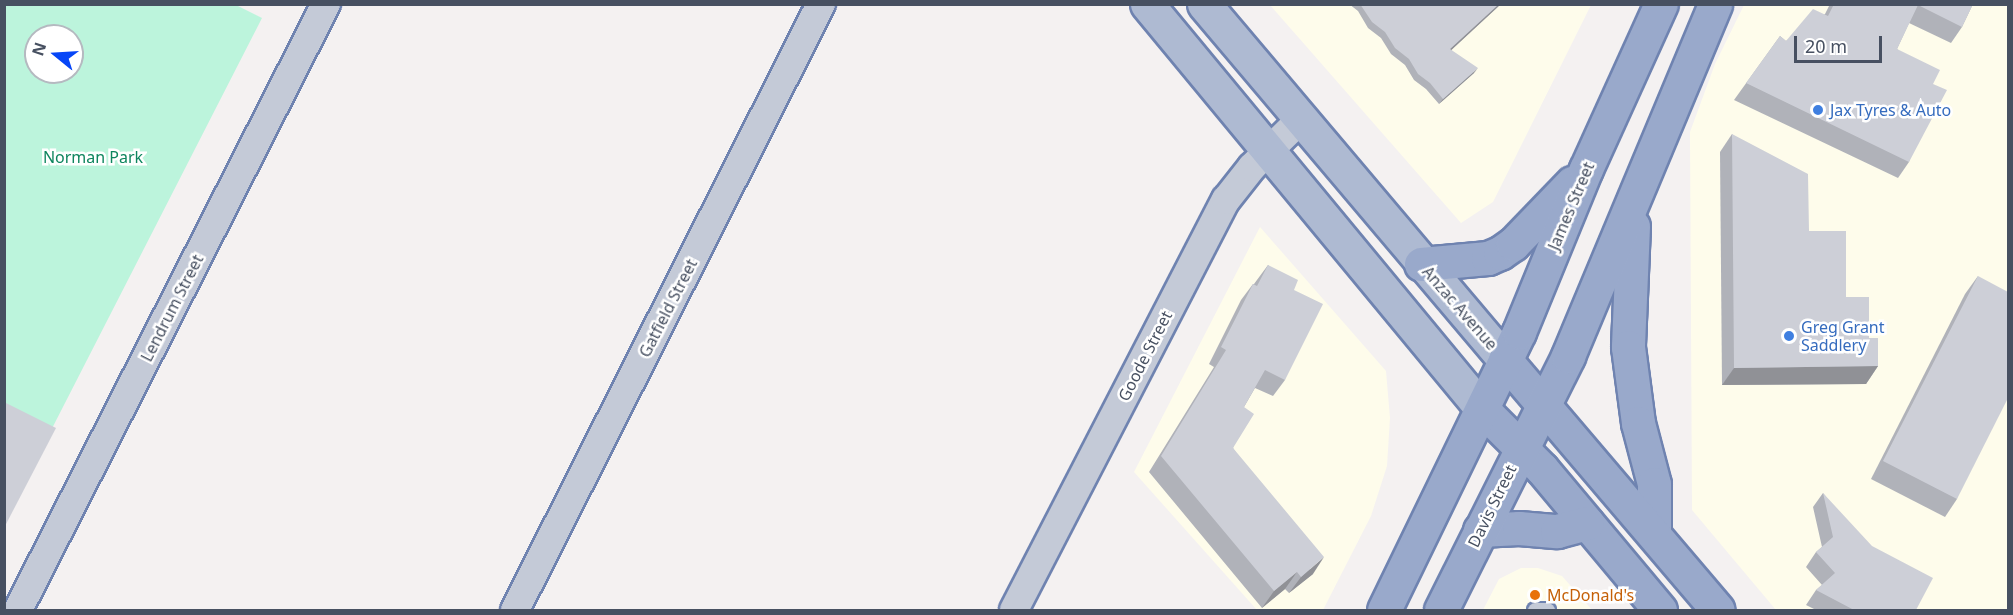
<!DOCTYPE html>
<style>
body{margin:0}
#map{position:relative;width:2013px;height:615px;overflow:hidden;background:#f4f1f1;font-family:"Noto Sans",sans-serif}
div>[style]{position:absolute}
.commercial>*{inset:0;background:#fefceb}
.green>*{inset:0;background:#bcf4dc}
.roads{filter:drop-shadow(2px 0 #6f83b0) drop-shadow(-2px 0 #6f83b0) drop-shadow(0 2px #6f83b0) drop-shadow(0 -2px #6f83b0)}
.service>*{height:15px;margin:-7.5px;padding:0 7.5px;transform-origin:7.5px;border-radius:7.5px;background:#c4cad7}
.minor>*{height:28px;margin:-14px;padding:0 14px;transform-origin:14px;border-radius:14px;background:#c4cad7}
.primary>*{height:33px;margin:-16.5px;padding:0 16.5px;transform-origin:16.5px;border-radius:16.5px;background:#aebad2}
.trunk>*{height:33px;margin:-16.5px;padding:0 16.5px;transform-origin:16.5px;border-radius:16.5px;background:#99a9cb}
.wall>*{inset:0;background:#b0b2b9}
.shaded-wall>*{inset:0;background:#909196}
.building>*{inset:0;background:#cdcfd7}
.dots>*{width:16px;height:16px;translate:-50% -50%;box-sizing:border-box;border:3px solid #fff;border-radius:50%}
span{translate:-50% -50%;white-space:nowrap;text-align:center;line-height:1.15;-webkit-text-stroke:5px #fff;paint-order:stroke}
.shop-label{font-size:16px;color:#366cbe}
.left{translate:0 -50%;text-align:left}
.park-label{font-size:16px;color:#0e855e}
.street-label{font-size:16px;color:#475061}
.food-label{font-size:16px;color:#c56008}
.frame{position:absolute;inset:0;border:6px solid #475061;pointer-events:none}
.north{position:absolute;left:24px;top:24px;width:60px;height:60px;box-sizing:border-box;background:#fff;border:2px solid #b5b9c0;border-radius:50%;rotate:288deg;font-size:16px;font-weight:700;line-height:24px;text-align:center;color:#475061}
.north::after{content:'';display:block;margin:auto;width:21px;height:27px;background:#0746f7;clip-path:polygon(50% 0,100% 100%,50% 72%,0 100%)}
.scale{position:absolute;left:1794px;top:36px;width:88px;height:27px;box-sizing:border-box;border:3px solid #475061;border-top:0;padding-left:8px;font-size:18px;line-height:21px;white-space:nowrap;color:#475061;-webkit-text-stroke:4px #fff;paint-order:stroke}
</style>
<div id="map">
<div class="commercial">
<div style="clip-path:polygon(1270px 5px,1591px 5px,1493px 202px,1461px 223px)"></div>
<div style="clip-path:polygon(1744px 5px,2008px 5px,2008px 610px,1776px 610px,1692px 510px,1690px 132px,1715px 64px)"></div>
<div style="clip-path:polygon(1260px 227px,1386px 371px,1390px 418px,1387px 466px,1371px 516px,1323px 610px,1257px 610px,1134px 472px)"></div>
<div style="clip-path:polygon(1521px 568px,1538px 568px,1562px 576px,1592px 610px,1483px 610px,1499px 579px)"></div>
</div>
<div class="green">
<div style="clip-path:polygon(evenodd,4px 5px,236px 5px,262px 18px,43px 446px,5px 426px,4px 5px,36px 36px,72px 36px,72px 72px,36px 72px,36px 36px)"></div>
</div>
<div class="roads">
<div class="service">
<div style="left:1535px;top:610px;width:12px"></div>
</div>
<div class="minor">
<div style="left:18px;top:610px;width:680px;rotate:-63.06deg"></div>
<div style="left:515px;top:610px;width:679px;rotate:-63.21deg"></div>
<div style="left:1014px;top:610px;width:462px;rotate:-62.7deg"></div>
<div style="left:1226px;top:200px;width:42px;rotate:-51.8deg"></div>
<div style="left:1252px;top:167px;width:69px;rotate:-44.4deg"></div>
</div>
<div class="primary">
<div style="left:1147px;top:4px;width:526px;rotate:50.4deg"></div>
<div style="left:1204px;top:4px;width:466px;rotate:49.8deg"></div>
</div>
<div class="trunk">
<div style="left:1633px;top:226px;width:121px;rotate:92.4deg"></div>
<div style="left:1628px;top:347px;width:77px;rotate:82.5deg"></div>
<div style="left:1638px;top:423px;width:63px;rotate:75.3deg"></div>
<div style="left:1654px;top:484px;width:50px;rotate:90deg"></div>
<div style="left:1421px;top:264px;width:67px;rotate:-5.1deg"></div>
<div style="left:1488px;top:258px;width:13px;rotate:-23deg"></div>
<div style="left:1500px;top:253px;width:16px;rotate:-35deg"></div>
<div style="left:1513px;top:244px;width:85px;rotate:-46deg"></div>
<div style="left:1505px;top:360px;width:328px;rotate:49.6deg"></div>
<div style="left:1482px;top:409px;width:85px;rotate:45deg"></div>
<div style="left:1542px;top:469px;width:184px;rotate:50.1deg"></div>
<div style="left:1480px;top:530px;width:39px;rotate:-3deg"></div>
<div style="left:1519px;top:528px;width:38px;rotate:5deg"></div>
<div style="left:1557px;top:531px;width:31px;rotate:-15deg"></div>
<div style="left:1384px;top:610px;width:309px;rotate:-64.1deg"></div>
<div style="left:1519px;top:332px;width:176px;rotate:-67.7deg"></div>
<div style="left:1586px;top:169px;width:181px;rotate:-65.6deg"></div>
<div style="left:1441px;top:610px;width:284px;rotate:-63.4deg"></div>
<div style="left:1568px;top:356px;width:381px;rotate:-67.3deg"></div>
</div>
</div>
<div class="wall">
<div style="clip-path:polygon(1349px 4px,1501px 4px,1451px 50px,1474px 73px,1439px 104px,1426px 89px,1414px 80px,1405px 65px,1391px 54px,1381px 38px,1368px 28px,1358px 11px)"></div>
<div style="clip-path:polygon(1830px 4px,1973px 4px,1962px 27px,1951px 43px,1909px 23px,1897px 49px,1933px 84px,1909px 162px,1898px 178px,1734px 100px,1780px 36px,1786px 41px,1825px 14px)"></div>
<div style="clip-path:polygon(1732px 134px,1809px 231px,1869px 338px,1878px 366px,1866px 384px,1722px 385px,1720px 152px)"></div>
<div style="clip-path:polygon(1268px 265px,1294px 290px,1285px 380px,1273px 396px,1255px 388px,1244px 407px,1233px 448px,1313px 574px,1289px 593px,1285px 589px,1262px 608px,1149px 472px,1214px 367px,1209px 364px,1241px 300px,1253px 284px,1254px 284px)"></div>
<div style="clip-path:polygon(1978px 276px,1957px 499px,1945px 517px,1871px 479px,1965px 294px)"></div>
<div style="clip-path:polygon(1823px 493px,1916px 610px,1816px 610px,1806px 605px,1816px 590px,1822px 585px,1806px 567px,1816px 552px,1822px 547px,1813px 507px)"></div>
</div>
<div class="shaded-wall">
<div style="clip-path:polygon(1499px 4px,1501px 4px,1446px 55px,1450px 49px)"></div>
<div style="clip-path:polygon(1478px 68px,1474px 73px,1439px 104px,1443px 99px)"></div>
<div style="clip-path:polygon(1878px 366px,1866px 384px,1722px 385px,1734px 368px)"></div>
<div style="clip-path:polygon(1324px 557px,1313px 574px,1289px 593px,1301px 577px)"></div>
<div style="clip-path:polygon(1297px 572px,1285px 589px,1262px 608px,1274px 591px)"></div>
</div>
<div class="building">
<div style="clip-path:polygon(1360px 4px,1499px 4px,1450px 49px,1478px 68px,1443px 99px,1430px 83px,1418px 74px,1409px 59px,1395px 48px,1385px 32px,1372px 22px)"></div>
<div style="clip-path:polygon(1834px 4px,1973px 4px,1962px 27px,1918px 5px,1897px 49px,1940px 70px,1933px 84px,1947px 90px,1909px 162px,1746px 83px,1780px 36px,1786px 41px,1813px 9px,1828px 16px)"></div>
<div style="clip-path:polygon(1732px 134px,1808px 174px,1809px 231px,1846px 231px,1846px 297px,1869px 297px,1869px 338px,1878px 338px,1878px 366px,1734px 368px)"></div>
<div style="clip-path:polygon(1268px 265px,1298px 280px,1294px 290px,1323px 304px,1285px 380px,1265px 370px,1244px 407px,1254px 414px,1233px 448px,1324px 557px,1301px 577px,1297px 572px,1274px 591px,1161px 456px,1226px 350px,1221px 347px,1253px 284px,1257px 286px)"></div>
<div style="clip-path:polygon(1978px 276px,2008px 292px,2008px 398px,1957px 499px,1883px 461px)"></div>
<div style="clip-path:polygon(4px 402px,56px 428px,4px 528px)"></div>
<div style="clip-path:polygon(1823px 493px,1872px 546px,1933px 578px,1916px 610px,1854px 610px,1816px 590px,1835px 573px,1816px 552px,1833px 537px)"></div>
</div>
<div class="dots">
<div style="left:1818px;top:110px;background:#3f7fe0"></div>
<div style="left:1789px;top:336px;background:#3f7fe0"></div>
<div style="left:1535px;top:595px;background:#e8710a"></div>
</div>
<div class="shop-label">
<span class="left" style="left:1830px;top:110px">Jax Tyres &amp; Auto</span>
<span class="left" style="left:1801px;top:336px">Greg Grant<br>Saddlery</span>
</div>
<div class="park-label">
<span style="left:93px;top:157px">Norman Park</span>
</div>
<div class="street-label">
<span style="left:1571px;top:206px;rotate:-67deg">James Street</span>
<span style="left:172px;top:308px;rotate:-63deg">Lendrum Street</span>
<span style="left:668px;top:308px;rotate:-63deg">Gatfield Street</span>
<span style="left:1460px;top:308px;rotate:49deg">Anzac Avenue</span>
<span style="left:1145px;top:356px;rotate:-63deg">Goode Street</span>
<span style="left:1492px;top:506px;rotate:-64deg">Davis Street</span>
</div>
<div class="food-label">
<span class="left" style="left:1547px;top:595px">McDonald's</span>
</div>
<div class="frame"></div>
<div class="north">N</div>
<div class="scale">20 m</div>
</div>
